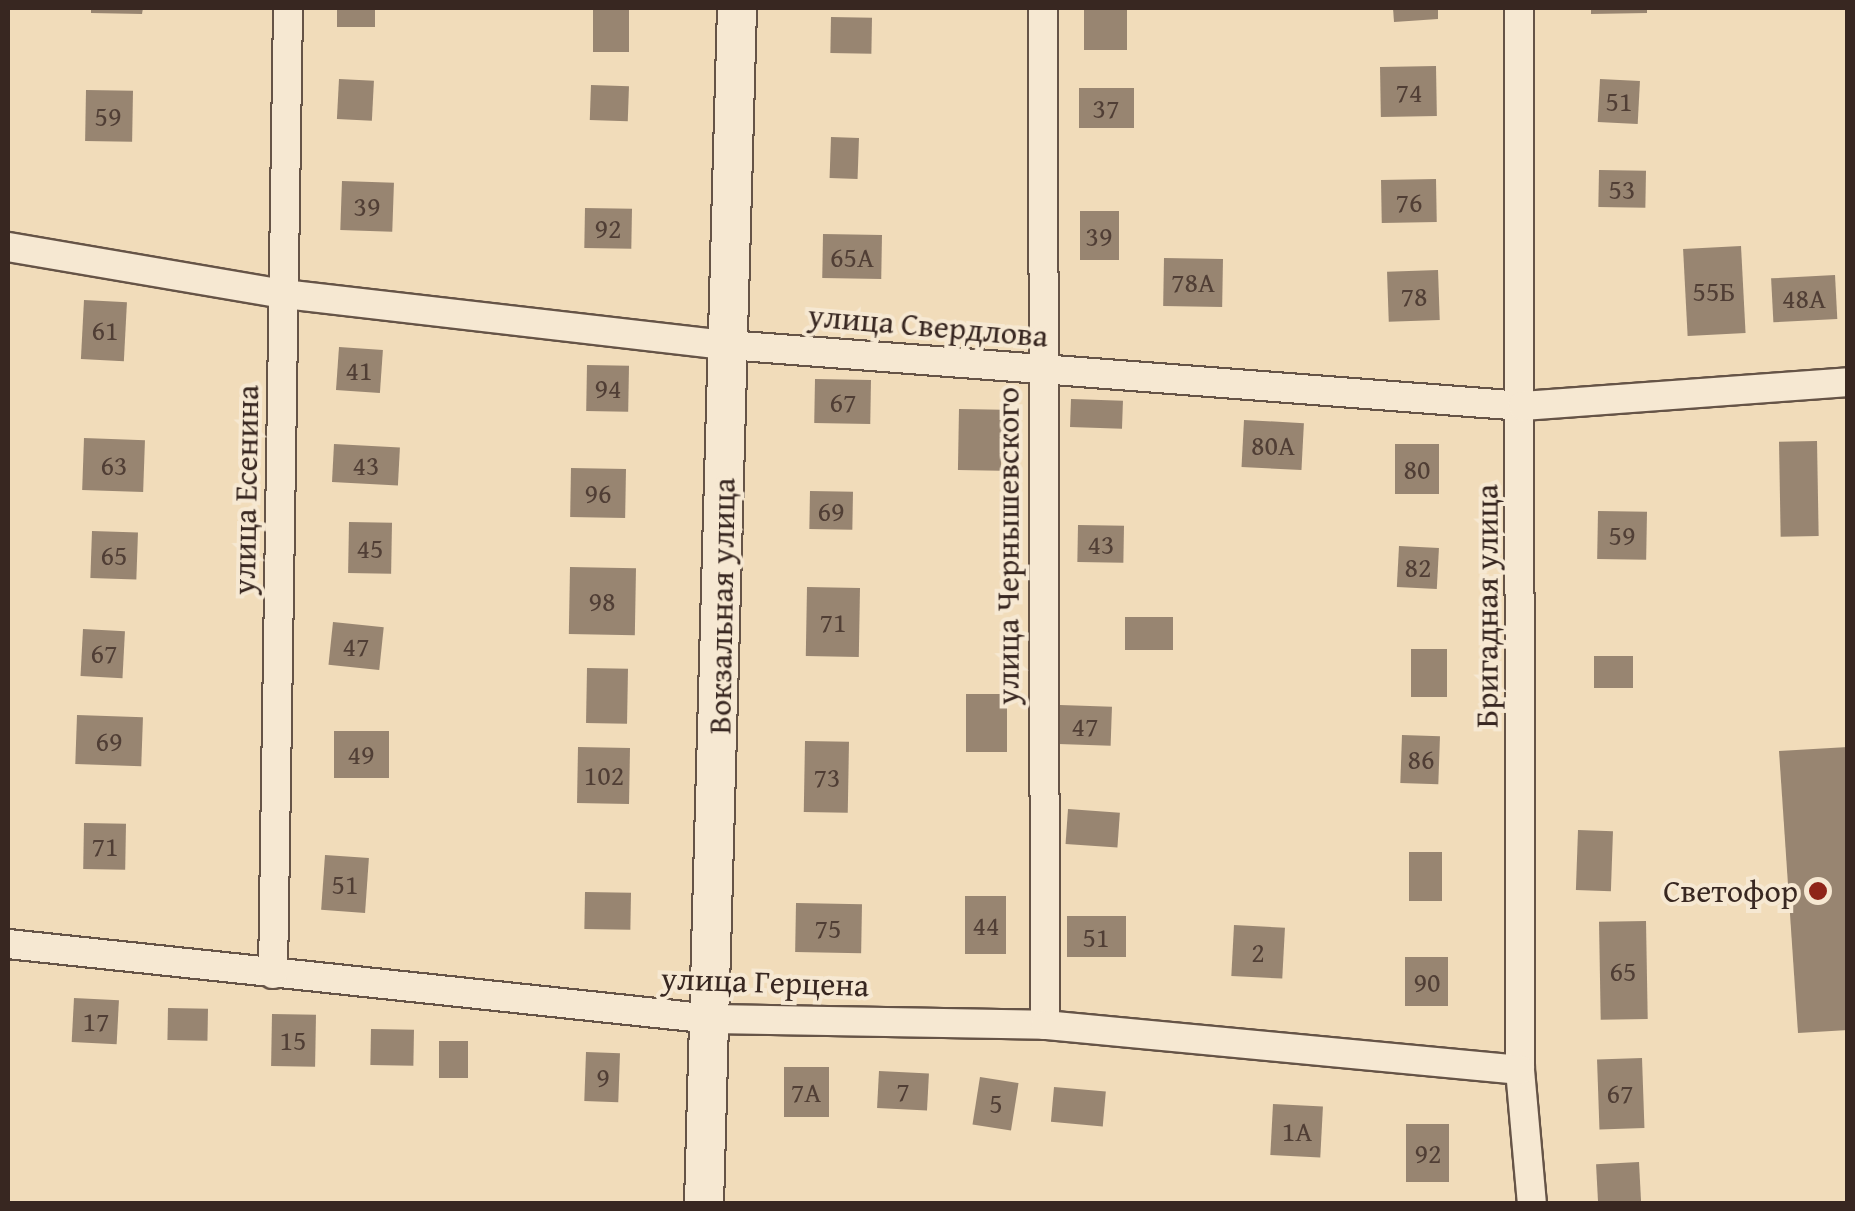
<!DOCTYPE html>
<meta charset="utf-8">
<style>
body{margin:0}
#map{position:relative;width:1855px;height:1211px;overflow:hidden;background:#f1dcba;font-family:"Gentium Book Plus",serif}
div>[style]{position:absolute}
.building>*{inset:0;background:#988571;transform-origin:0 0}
.roads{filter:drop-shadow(2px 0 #665447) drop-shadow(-2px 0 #665447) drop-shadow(0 2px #665447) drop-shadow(0 -2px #665447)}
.street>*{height:28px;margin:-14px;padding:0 14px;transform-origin:14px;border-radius:14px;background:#f6e8d2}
.secondary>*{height:38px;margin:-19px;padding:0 19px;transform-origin:19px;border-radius:19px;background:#f6e8d2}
.dots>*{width:28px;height:28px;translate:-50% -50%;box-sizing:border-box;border:5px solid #f6e8d2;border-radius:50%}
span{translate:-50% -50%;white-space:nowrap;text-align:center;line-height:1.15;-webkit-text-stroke:8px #f6e8d2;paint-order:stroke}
.number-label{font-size:28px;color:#503e35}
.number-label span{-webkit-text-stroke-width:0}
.street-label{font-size:32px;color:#382721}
.poi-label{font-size:32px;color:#382721}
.right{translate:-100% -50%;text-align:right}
.frame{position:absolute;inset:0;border:10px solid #382721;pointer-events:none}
</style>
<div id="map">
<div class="building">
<div style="clip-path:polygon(91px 8px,143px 8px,142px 14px,91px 13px)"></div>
<div style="left:337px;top:8px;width:38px;height:19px"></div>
<div style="left:593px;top:8px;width:36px;height:44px"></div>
<div style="left:1084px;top:8px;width:43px;height:42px"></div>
<div style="clip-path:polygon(1393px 8px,1438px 8px,1438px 19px,1394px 22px)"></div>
<div style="clip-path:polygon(1591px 8px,1647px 8px,1647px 13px,1591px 14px)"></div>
<div style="left:831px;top:17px;width:41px;height:36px;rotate:1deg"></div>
<div style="left:1436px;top:66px;width:50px;height:56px;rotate:89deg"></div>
<div style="left:339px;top:79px;width:35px;height:40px;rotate:3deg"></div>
<div style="left:1600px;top:79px;width:40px;height:43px;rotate:3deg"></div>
<div style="left:591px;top:85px;width:38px;height:35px;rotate:2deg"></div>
<div style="left:1079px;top:88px;width:55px;height:40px"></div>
<div style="left:86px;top:90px;width:47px;height:51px;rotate:1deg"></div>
<div style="left:831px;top:137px;width:28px;height:41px;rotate:2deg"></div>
<div style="left:1599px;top:170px;width:47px;height:37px;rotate:1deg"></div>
<div style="left:1436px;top:179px;width:43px;height:55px;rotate:89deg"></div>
<div style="left:342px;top:181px;width:52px;height:49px;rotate:2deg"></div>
<div style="left:585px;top:208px;width:47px;height:40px;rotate:1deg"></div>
<div style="left:1080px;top:211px;width:39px;height:49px"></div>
<div style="left:823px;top:234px;width:59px;height:44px;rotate:1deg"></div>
<div style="left:1741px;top:246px;width:87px;height:58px;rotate:87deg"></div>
<div style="left:1164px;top:258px;width:59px;height:48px;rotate:1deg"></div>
<div style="left:1438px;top:270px;width:50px;height:51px;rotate:88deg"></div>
<div style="left:1835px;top:275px;width:44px;height:64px;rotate:87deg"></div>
<div style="left:84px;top:300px;width:43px;height:59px;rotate:3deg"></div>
<div style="left:339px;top:347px;width:44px;height:43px;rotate:4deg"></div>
<div style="left:587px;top:365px;width:42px;height:46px;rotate:1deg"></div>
<div style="left:815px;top:379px;width:56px;height:44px;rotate:1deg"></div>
<div style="left:1071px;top:399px;width:52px;height:28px;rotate:2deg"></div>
<div style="left:959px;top:409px;width:43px;height:61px;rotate:1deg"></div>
<div style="left:1244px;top:420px;width:60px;height:47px;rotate:3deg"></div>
<div style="left:84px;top:438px;width:61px;height:52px;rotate:2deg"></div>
<div style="left:1817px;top:441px;width:95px;height:38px;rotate:89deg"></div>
<div style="left:334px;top:444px;width:66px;height:38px;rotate:3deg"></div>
<div style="left:1395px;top:444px;width:44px;height:50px"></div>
<div style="left:571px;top:468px;width:55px;height:49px;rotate:1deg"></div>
<div style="left:810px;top:491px;width:43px;height:38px;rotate:1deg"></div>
<div style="left:1598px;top:511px;width:49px;height:48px;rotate:1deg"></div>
<div style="left:349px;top:522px;width:43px;height:51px;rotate:1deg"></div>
<div style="left:1078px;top:525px;width:46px;height:37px;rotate:1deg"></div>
<div style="left:92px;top:531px;width:46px;height:47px;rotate:2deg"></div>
<div style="left:1399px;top:546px;width:40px;height:41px;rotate:3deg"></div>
<div style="left:570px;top:567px;width:66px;height:67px;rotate:1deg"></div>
<div style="left:807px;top:587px;width:53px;height:69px;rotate:1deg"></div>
<div style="left:1125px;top:617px;width:48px;height:33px"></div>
<div style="left:333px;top:622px;width:51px;height:43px;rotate:6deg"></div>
<div style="left:83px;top:629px;width:42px;height:47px;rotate:3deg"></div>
<div style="left:1447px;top:649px;width:48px;height:36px;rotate:90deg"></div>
<div style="left:1594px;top:656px;width:39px;height:32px"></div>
<div style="left:587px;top:668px;width:41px;height:55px;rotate:1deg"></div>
<div style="left:966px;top:694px;width:41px;height:58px"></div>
<div style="left:1060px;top:705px;width:52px;height:39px;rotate:2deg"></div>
<div style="left:77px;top:715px;width:66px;height:49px;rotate:2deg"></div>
<div style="left:334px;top:731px;width:55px;height:47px"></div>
<div style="left:1402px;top:735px;width:38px;height:48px;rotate:2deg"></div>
<div style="left:805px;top:741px;width:44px;height:71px;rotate:1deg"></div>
<div style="left:578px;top:747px;width:52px;height:56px;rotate:1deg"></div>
<div style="clip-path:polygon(1848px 747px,1848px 1030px,1798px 1033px,1779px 751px)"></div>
<div style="left:1068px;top:809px;width:52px;height:35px;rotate:4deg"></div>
<div style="left:84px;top:823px;width:42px;height:46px;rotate:1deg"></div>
<div style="left:1578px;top:830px;width:35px;height:60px;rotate:2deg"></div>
<div style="left:1409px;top:852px;width:33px;height:49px"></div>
<div style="left:325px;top:855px;width:44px;height:55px;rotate:4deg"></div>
<div style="left:585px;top:892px;width:46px;height:37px;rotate:1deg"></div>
<div style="left:965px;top:896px;width:41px;height:58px"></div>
<div style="left:796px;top:903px;width:66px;height:49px;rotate:1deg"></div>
<div style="left:1067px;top:916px;width:59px;height:41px"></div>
<div style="left:1646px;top:921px;width:98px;height:47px;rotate:89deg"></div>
<div style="left:1234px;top:925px;width:51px;height:51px;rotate:3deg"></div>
<div style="left:1448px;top:957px;width:49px;height:43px;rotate:90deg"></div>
<div style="left:74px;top:998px;width:45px;height:44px;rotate:3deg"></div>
<div style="left:168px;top:1008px;width:40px;height:32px;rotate:1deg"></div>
<div style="left:272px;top:1014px;width:44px;height:52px;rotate:1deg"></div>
<div style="left:371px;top:1029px;width:43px;height:36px;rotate:1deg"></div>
<div style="left:439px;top:1041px;width:29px;height:37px"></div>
<div style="left:586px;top:1052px;width:34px;height:49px;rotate:2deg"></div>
<div style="left:1642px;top:1058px;width:70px;height:45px;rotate:88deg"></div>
<div style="left:784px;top:1067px;width:45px;height:50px"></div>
<div style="left:879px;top:1071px;width:50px;height:37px;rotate:3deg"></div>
<div style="left:980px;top:1077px;width:39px;height:48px;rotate:9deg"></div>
<div style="left:1054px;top:1087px;width:52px;height:35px;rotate:5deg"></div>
<div style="left:1273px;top:1104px;width:50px;height:51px;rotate:3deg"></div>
<div style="left:1449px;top:1124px;width:58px;height:43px;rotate:90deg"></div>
<div style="left:1639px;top:1162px;width:42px;height:43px;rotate:87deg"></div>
</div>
<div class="roads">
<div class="street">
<div style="left:1043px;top:8px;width:1017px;rotate:89.89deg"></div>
<div style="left:1519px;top:8px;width:1062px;rotate:89.95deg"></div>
<div style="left:1520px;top:1070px;width:135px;rotate:84.9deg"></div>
<div style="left:8px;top:247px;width:280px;rotate:9.7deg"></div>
<div style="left:284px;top:294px;width:447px;rotate:6.6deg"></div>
<div style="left:728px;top:345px;width:797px;rotate:4.39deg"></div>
<div style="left:1523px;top:406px;width:326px;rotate:-4.2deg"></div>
<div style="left:8px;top:944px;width:708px;rotate:6.08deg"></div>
<div style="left:712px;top:1019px;width:333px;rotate:1deg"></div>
<div style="left:1045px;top:1025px;width:477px;rotate:5.4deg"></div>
<div style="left:273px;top:974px;width:966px;rotate:-89.11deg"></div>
</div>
<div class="secondary">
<div style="left:704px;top:1204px;width:1196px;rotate:-88.42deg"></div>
</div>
</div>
<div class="dots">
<div style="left:1818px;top:891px;background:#8f2418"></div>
</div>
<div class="number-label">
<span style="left:1409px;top:92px">74</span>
<span style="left:1619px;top:101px">51</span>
<span style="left:1106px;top:108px">37</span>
<span style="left:108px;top:116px">59</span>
<span style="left:1622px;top:189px">53</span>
<span style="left:1409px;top:202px">76</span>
<span style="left:367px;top:206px">39</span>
<span style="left:608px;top:228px">92</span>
<span style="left:1099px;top:236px">39</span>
<span style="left:852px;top:257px">65А</span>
<span style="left:1193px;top:282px">78А</span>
<span style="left:1714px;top:291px">55Б</span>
<span style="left:1414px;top:296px">78</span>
<span style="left:1804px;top:298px">48А</span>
<span style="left:105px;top:330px">61</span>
<span style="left:359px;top:370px">41</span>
<span style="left:608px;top:388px">94</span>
<span style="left:843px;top:402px">67</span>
<span style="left:1273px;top:445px">80А</span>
<span style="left:114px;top:465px">63</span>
<span style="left:366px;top:465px">43</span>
<span style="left:1417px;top:469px">80</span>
<span style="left:598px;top:493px">96</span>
<span style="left:831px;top:511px">69</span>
<span style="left:1622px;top:535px">59</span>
<span style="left:1101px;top:544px">43</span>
<span style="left:370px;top:548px">45</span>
<span style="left:114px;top:555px">65</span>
<span style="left:1418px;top:567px">82</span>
<span style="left:602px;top:601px">98</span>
<span style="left:833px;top:622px">71</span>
<span style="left:356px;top:646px">47</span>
<span style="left:104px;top:653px">67</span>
<span style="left:1085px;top:726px">47</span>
<span style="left:109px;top:741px">69</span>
<span style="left:361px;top:754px">49</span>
<span style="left:1421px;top:759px">86</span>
<span style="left:604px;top:775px">102</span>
<span style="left:827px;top:777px">73</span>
<span style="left:105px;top:846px">71</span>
<span style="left:345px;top:884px">51</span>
<span style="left:986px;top:925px">44</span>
<span style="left:828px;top:928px">75</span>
<span style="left:1096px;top:937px">51</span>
<span style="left:1258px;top:952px">2</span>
<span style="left:1623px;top:971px">65</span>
<span style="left:1427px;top:982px">90</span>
<span style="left:96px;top:1021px">17</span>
<span style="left:293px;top:1040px">15</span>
<span style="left:603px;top:1077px">9</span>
<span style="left:903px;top:1091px">7</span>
<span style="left:806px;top:1092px">7А</span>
<span style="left:1620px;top:1093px">67</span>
<span style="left:996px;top:1103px">5</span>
<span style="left:1297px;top:1131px">1А</span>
<span style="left:1428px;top:1153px">92</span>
</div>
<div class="street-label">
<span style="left:928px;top:326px;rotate:5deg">улица Свердлова</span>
<span style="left:246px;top:490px;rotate:-89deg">улица Есенина</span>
<span style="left:1008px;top:546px;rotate:-90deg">улица Чернышевского</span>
<span style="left:722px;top:606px;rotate:-89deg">Вокзальная улица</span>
<span style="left:1487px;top:606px;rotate:-90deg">Бригадная улица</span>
<span style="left:765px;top:982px;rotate:2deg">улица Герцена</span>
</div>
<div class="poi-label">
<span class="right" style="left:1798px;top:891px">Светофор</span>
</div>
<div class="frame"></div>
</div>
